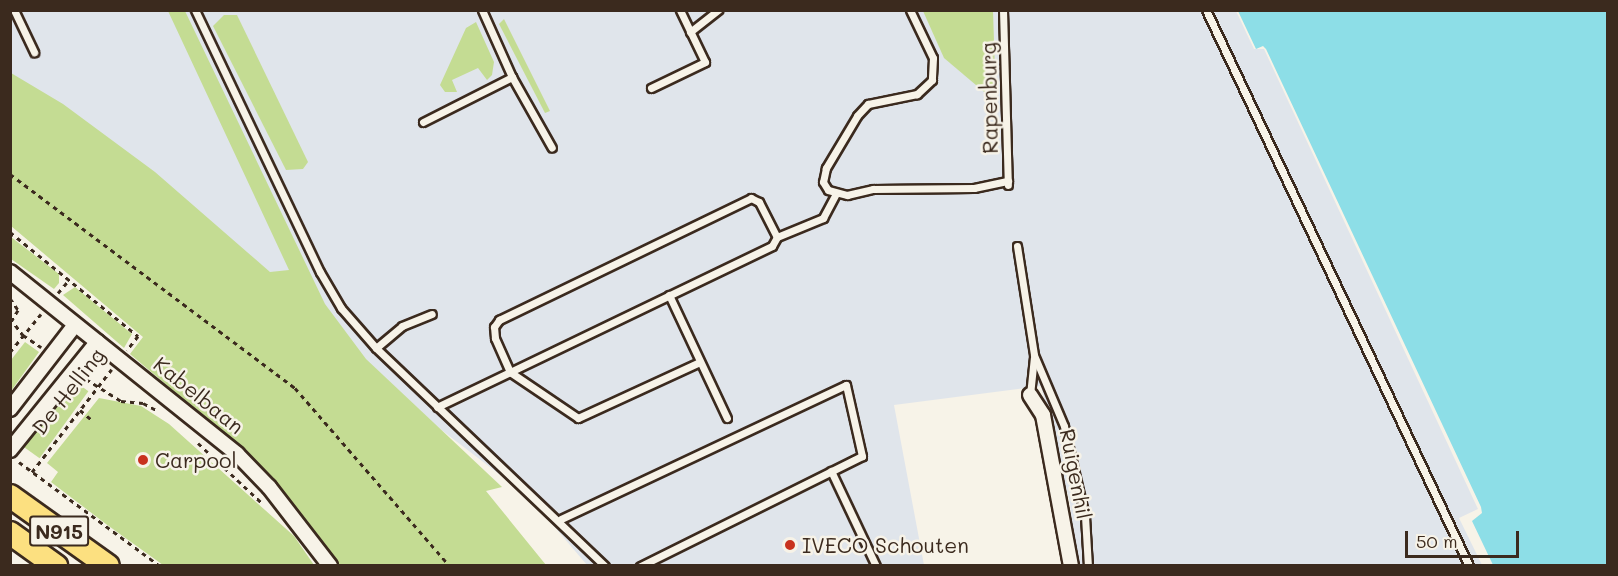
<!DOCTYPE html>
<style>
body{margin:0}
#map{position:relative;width:1618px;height:576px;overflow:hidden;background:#f7f3e8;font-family:Mali,sans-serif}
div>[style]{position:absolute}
.built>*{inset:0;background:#e0e5eb}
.green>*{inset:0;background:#c4dc93;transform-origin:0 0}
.water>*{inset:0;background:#8ddee7}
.path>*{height:3px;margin-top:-1.5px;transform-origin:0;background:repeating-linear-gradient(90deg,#3b2a1e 0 4.5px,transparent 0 9px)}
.roads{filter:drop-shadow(2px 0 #3b2a1e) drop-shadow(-2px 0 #3b2a1e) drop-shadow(0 2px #3b2a1e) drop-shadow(0 -2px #3b2a1e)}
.lane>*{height:7px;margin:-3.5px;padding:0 3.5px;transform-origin:3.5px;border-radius:3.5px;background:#f7f3e8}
.street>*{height:14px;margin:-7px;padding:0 7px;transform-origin:7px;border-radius:7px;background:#f7f3e8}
.primary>*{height:22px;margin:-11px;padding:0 11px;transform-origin:11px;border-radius:11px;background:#fce080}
.dots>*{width:16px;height:16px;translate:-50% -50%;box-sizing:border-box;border:3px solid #f7f3e8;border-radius:50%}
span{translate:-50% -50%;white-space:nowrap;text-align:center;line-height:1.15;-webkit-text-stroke:5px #f7f3e8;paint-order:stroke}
.shield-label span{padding:2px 4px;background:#f7f3e8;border:2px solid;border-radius:4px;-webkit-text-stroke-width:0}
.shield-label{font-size:20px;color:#3b2a1e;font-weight:700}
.street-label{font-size:21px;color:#3b2a1e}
.poi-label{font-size:21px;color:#3b2a1e}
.left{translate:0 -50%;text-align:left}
.frame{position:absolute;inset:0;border:12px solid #3b2a1e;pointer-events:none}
.scale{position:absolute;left:1405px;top:531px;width:114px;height:27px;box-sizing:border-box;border:3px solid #3b2a1e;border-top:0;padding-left:8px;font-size:18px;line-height:21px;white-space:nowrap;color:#3b2a1e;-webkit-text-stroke:4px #f7f3e8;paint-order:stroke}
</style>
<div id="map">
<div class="built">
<div style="clip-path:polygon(10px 11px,1236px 11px,1254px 49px,1264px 49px,1478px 509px,1459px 518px,1482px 565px,1076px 565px,1070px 503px,1041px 386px,894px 405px,924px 565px,587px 565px,529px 497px,11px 100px)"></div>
</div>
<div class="green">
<div style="clip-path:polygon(168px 11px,185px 11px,325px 304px,366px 359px,502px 487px,486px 491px,546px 565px,340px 565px,254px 459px,130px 354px,143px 337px,11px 226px,11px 73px,63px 104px,155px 172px,270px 272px,289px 270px)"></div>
<div style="clip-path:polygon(923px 11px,993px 11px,996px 102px,944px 58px)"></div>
<div style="clip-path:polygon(224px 15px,237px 15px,308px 162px,303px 169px,286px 170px,213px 26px)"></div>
<div style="clip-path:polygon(504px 19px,550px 111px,545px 113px,499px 24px)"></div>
<div style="clip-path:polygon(476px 22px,494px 62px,492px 75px,487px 80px,478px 68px,452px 80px,457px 92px,445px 92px,440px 85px,466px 28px)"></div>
<div style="clip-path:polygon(11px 237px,59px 274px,59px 283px,54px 289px,11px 259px)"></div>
<div style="clip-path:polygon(75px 287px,132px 334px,124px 348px,63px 295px)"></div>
<div style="clip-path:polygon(25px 342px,39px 352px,11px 391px,11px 360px)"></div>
<div style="left:73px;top:380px;width:19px;height:83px;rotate:36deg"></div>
<div style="clip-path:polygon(99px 398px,141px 406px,169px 424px,294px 536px,314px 565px,163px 565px,106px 524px,51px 482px,58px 472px,47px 463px)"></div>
</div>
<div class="water">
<div style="clip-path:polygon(1238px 11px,1607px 11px,1607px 565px,1493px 565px,1472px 521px,1482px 513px,1481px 507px,1266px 49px,1263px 46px,1256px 49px)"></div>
</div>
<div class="path">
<div style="left:10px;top:174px;width:356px;rotate:36.9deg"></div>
<div style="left:295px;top:388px;width:236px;rotate:49deg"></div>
<div style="left:10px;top:232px;width:165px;rotate:39.1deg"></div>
<div style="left:138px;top:336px;width:18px;rotate:128deg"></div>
<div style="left:58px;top:293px;width:17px;rotate:-50deg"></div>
<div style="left:10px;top:298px;width:14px;rotate:56deg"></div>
<div style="left:18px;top:310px;width:12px;rotate:121deg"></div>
<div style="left:10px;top:318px;width:21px;rotate:53deg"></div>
<div style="left:23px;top:335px;width:22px;rotate:34deg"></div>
<div style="left:10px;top:352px;width:49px;rotate:-50.8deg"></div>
<div style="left:86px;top:379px;width:41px;rotate:32.2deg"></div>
<div style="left:121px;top:401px;width:22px;rotate:5deg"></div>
<div style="left:143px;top:403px;width:17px;rotate:28deg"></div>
<div style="left:80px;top:410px;width:16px;rotate:40deg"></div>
<div style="left:198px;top:443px;width:89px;rotate:43.2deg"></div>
<div style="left:19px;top:462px;width:175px;rotate:36.4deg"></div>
<div style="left:32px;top:472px;width:130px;rotate:-52.2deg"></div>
</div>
<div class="roads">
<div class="lane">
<div style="left:14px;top:10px;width:47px;rotate:64.5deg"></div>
<div style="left:195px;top:10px;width:290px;rotate:64.5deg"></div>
<div style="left:320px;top:272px;width:42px;rotate:59.7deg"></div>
<div style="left:341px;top:308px;width:53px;rotate:48.8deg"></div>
<div style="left:376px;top:348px;width:316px;rotate:43.6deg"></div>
<div style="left:482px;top:10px;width:73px;rotate:65.9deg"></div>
<div style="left:512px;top:77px;width:81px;rotate:60.6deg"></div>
<div style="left:910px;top:10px;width:53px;rotate:64.4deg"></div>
<div style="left:933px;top:58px;width:22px;rotate:93deg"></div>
<div style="left:932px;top:80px;width:21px;rotate:137deg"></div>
<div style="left:917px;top:94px;width:50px;rotate:168.5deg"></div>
<div style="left:868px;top:104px;width:16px;rotate:133deg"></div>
<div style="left:857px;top:116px;width:61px;rotate:120.8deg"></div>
<div style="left:826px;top:168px;width:14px;rotate:102deg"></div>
<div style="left:823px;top:182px;width:9px;rotate:58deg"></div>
<div style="left:828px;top:190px;width:20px;rotate:15deg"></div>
<div style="left:847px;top:195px;width:27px;rotate:-13deg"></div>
<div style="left:873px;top:189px;width:101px;rotate:-0.6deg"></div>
<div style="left:974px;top:188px;width:35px;rotate:-12deg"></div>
<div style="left:1003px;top:10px;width:175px;rotate:88.4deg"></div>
<div style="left:1206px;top:10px;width:615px;rotate:64.68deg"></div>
<div style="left:690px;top:32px;width:36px;rotate:-38deg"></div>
<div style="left:651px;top:88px;width:60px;rotate:-25.7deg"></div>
<div style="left:705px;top:62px;width:58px;rotate:-115.7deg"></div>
<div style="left:423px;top:122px;width:100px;rotate:-26.8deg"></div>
<div style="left:751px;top:198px;width:9px;rotate:27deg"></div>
<div style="left:759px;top:202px;width:39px;rotate:63deg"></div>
<div style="left:777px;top:237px;width:10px;rotate:119deg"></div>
<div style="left:772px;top:246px;width:291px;rotate:154.3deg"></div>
<div style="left:510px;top:372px;width:37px;rotate:-114deg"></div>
<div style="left:495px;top:338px;width:11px;rotate:-95deg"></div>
<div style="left:494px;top:327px;width:9px;rotate:-54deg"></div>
<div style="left:499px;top:320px;width:280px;rotate:-25.8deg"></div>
<div style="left:777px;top:237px;width:50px;rotate:-22.4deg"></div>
<div style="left:823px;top:218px;width:27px;rotate:-62deg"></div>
<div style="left:1017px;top:246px;width:110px;rotate:81.1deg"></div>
<div style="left:1034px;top:355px;width:77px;rotate:67.1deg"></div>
<div style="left:1064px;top:426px;width:92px;rotate:76.9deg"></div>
<div style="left:1085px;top:516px;width:50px;rotate:86.6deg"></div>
<div style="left:669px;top:295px;width:136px;rotate:64.8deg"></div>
<div style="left:376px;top:348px;width:34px;rotate:-40deg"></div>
<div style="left:402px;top:326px;width:32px;rotate:-22deg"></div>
<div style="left:1030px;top:395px;width:37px;rotate:-84deg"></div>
<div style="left:437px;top:407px;width:81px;rotate:-25.6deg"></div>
<div style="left:510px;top:372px;width:82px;rotate:34.1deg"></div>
<div style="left:578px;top:418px;width:134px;rotate:-24.7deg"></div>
<div style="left:831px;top:471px;width:105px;rotate:64.7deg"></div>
<div style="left:561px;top:519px;width:315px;rotate:-25.2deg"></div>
<div style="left:846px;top:385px;width:73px;rotate:77.3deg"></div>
<div style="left:862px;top:456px;width:248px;rotate:153.6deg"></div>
</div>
<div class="street">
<div style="left:10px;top:272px;width:291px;rotate:38.7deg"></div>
<div style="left:237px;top:454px;width:46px;rotate:45.9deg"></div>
<div style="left:269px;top:487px;width:100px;rotate:52.3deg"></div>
<div style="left:1030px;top:395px;width:24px;rotate:57deg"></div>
<div style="left:1043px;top:415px;width:154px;rotate:79.5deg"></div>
<div style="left:10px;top:409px;width:106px;rotate:-52.3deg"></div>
<div style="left:10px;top:450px;width:139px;rotate:-51.1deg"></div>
</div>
<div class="primary">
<div style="left:10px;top:496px;width:120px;rotate:35.5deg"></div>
<div style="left:10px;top:533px;width:57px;rotate:35.7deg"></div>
</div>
</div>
<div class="dots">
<div style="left:143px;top:460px;background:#c8321e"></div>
<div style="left:790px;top:545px;background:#c8321e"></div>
</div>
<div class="shield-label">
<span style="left:59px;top:531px">N915</span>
</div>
<div class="street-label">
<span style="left:989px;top:98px;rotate:-91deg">Rapenburg</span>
<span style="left:68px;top:391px;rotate:-52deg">De Helling</span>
<span style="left:199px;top:395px;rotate:39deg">Kabelbaan</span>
<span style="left:1076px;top:474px;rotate:79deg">Ruigenhil</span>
</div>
<div class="poi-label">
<span class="left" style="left:155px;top:460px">Carpool</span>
<span class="left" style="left:802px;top:545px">IVECO Schouten</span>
</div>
<div class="frame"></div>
<div class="scale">50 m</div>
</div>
